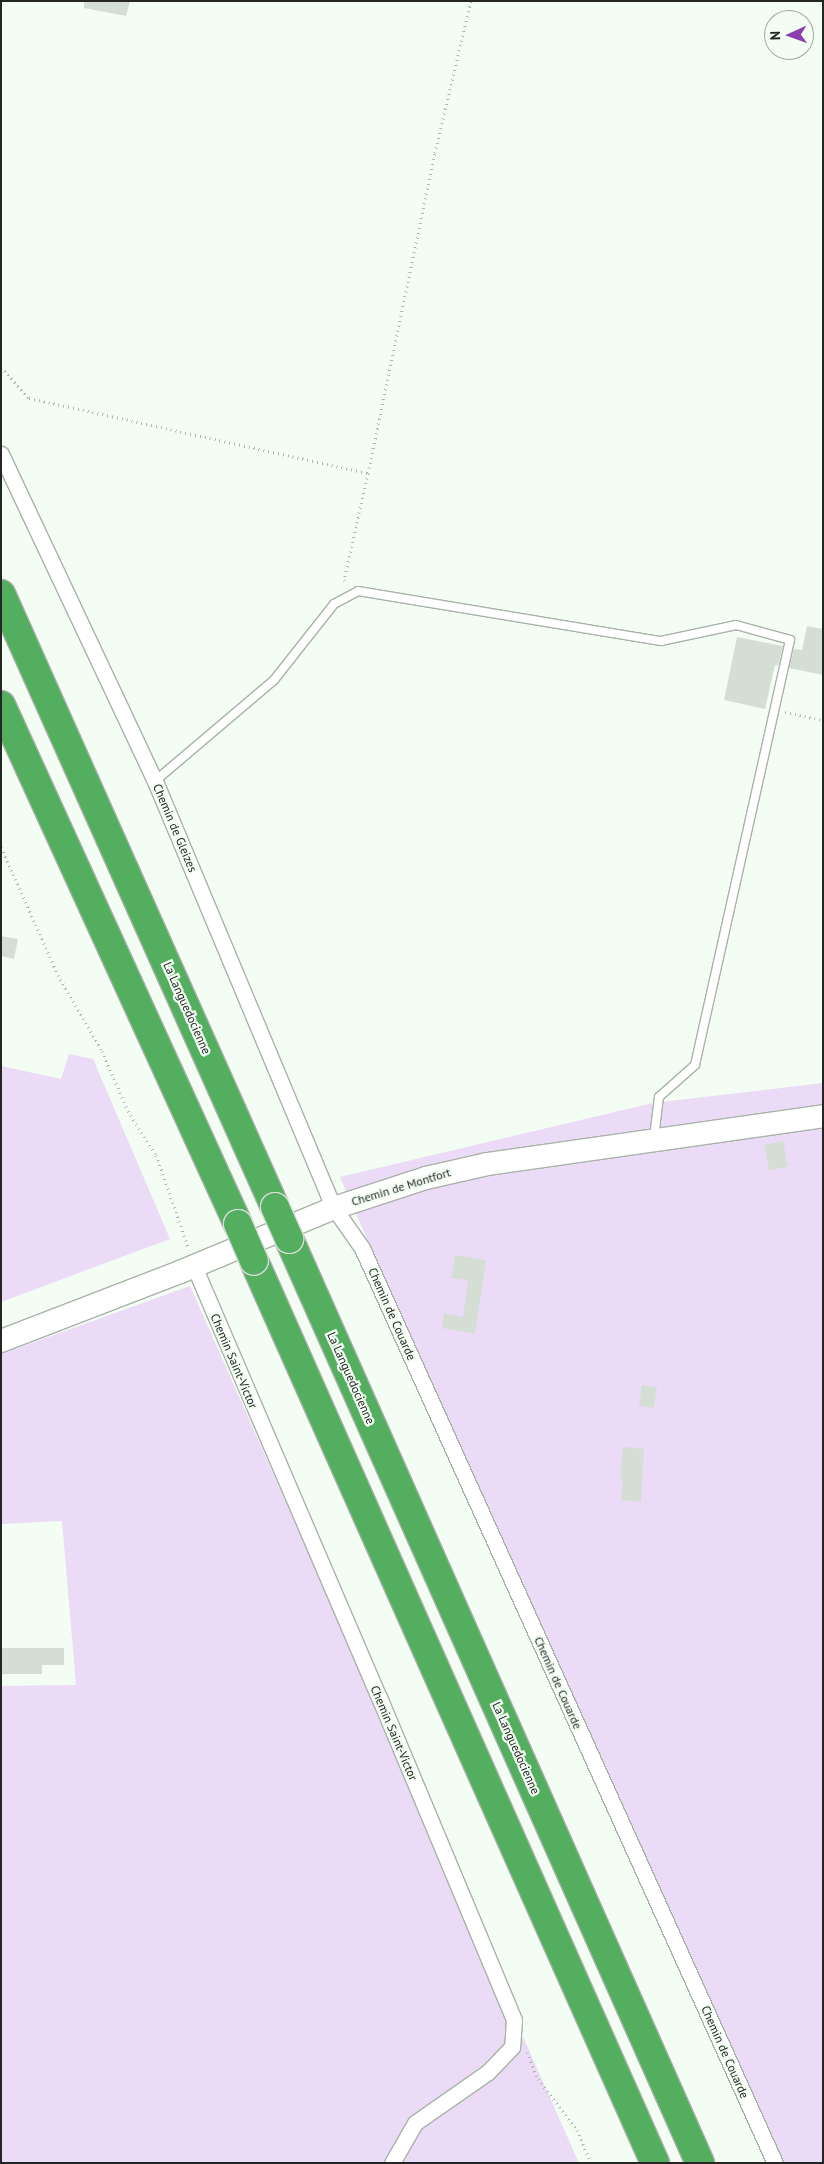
<!DOCTYPE html>
<style>
body{margin:0}
#map{position:relative;width:824px;height:2164px;overflow:hidden;background:#f3fdf3;font-family:"PT Sans",sans-serif}
div>[style]{position:absolute}
.green>*{inset:0;background:#ebdbf6}
.building>*{inset:0;background:#d5ded5;transform-origin:0 0}
.path>*{height:3px;margin-top:-1.5px;transform-origin:0;background:repeating-linear-gradient(90deg,#aeb6ae 0 1px,transparent 0 5px)}
.roads{filter:drop-shadow(1px 0 #a9b2a9) drop-shadow(-1px 0 #a9b2a9) drop-shadow(0 1px #a9b2a9) drop-shadow(0 -1px #a9b2a9)}
.lane>*{height:8px;margin:-4px;padding:0 4px;transform-origin:4px;border-radius:4px;background:#fff}
.street>*{height:15px;margin:-7.5px;padding:0 7.5px;transform-origin:7.5px;border-radius:7.5px;background:#fff}
.secondary>*{height:22px;margin:-11px;padding:0 11px;transform-origin:11px;border-radius:11px;background:#fff}
.highway>*{height:28px;margin:-14px;padding:0 14px;transform-origin:14px;border-radius:14px;background:#53ae5f}
.bridges{filter:drop-shadow(1px 0 #dcdcdc) drop-shadow(-1px 0 #dcdcdc) drop-shadow(0 1px #dcdcdc) drop-shadow(0 -1px #dcdcdc)}
.highway-bridge>*{height:28px;margin:-14px;padding:0 14px;transform-origin:14px;border-radius:14px;background:#53ae5f}
span{translate:-50% -50%;white-space:nowrap;text-align:center;line-height:1.15;-webkit-text-stroke:4.5px #f3fdf3;paint-order:stroke}
.street-label{font-size:12px;color:#232623}
.frame{position:absolute;inset:0;border:2px solid #232623;pointer-events:none}
.north{position:absolute;left:764px;top:10px;width:50px;height:50px;box-sizing:border-box;background:#f3fdf3;border:1px solid #a0a7a0;border-radius:50%;rotate:268deg;font-size:14px;font-weight:700;line-height:20px;text-align:center;color:#232623}
.north::after{content:'';display:block;margin:auto;width:18px;height:22px;background:#8b3fb1;clip-path:polygon(50% 0,100% 100%,50% 72%,0 100%)}
</style>
<div id="map">
<div class="green">
<div style="clip-path:polygon(69px 1054px,93px 1059px,170px 1239px,1px 1302px,1px 1066px,61px 1079px)"></div>
<div style="clip-path:polygon(823px 1083px,823px 2163px,768px 2163px,340px 1177px,653px 1103px)"></div>
<div style="clip-path:polygon(190px 1286px,579px 2163px,1px 2163px,1px 1686px,76px 1685px,62px 1521px,1px 1524px,1px 1354px)"></div>
</div>
<div class="building">
<div style="clip-path:polygon(84px 1px,130px 1px,126px 16px,84px 8px)"></div>
<div style="clip-path:polygon(807px 626px,823px 629px,823px 675px,789px 668px,794px 649px,802px 650px)"></div>
<div style="clip-path:polygon(737px 637px,783px 646px,778px 666px,775px 665px,765px 709px,724px 700px)"></div>
<div style="clip-path:polygon(1px 936px,18px 939px,14px 959px,1px 956px)"></div>
<div style="left:783px;top:1141px;width:26px;height:19px;rotate:79deg"></div>
<div style="clip-path:polygon(455px 1255px,486px 1260px,475px 1334px,442px 1328px,444px 1313px,463px 1317px,468px 1280px,451px 1278px)"></div>
<div style="left:642px;top:1385px;width:15px;height:21px;rotate:8deg"></div>
<div style="clip-path:polygon(623px 1447px,644px 1449px,641px 1502px,621px 1500px,623px 1479px,620px 1478px)"></div>
<div style="clip-path:polygon(1px 1648px,64px 1648px,64px 1665px,42px 1665px,42px 1674px,1px 1674px)"></div>
</div>
<div class="path">
<div style="left:1px;top:367px;width:42px;rotate:47.9deg"></div>
<div style="left:29px;top:398px;width:347px;rotate:12.5deg"></div>
<div style="left:368px;top:473px;width:110px;rotate:102.6deg"></div>
<div style="left:344px;top:580px;width:5px;rotate:37deg"></div>
<div style="left:368px;top:473px;width:327px;rotate:-78.2deg"></div>
<div style="left:435px;top:153px;width:156px;rotate:-76.7deg"></div>
<div style="left:785px;top:712px;width:39px;rotate:12deg"></div>
<div style="left:1px;top:847px;width:140px;rotate:66deg"></div>
<div style="left:58px;top:975px;width:88px;rotate:59.9deg"></div>
<div style="left:102px;top:1051px;width:65px;rotate:66.6deg"></div>
<div style="left:128px;top:1111px;width:52px;rotate:57.5deg"></div>
<div style="left:156px;top:1155px;width:100px;rotate:70.7deg"></div>
<div style="left:527px;top:2052px;width:29px;rotate:68deg"></div>
<div style="left:538px;top:2079px;width:64px;rotate:52.6deg"></div>
<div style="left:577px;top:2130px;width:36px;rotate:67deg"></div>
</div>
<div class="roads">
<div class="lane">
<div style="left:155px;top:781px;width:156px;rotate:-40.3deg"></div>
<div style="left:274px;top:680px;width:97px;rotate:-51.7deg"></div>
<div style="left:334px;top:604px;width:27px;rotate:-28deg"></div>
<div style="left:358px;top:591px;width:307px;rotate:9.4deg"></div>
<div style="left:661px;top:641px;width:77px;rotate:-12deg"></div>
<div style="left:736px;top:625px;width:56px;rotate:15.5deg"></div>
<div style="left:790px;top:640px;width:435px;rotate:102.6deg"></div>
<div style="left:695px;top:1065px;width:48px;rotate:138.4deg"></div>
<div style="left:659px;top:1097px;width:41px;rotate:97deg"></div>
</div>
<div class="street">
<div style="left:1px;top:454px;width:361px;rotate:64.8deg"></div>
<div style="left:155px;top:781px;width:463px;rotate:67.3deg"></div>
<div style="left:334px;top:1208px;width:49px;rotate:55deg"></div>
<div style="left:362px;top:1248px;width:1004px;rotate:65.71deg"></div>
<div style="left:194px;top:1266px;width:469px;rotate:66.8deg"></div>
<div style="left:379px;top:1697px;width:350px;rotate:67.3deg"></div>
<div style="left:514px;top:2020px;width:27px;rotate:94deg"></div>
<div style="left:512px;top:2047px;width:35px;rotate:134deg"></div>
<div style="left:488px;top:2072px;width:89px;rotate:145.1deg"></div>
<div style="left:415px;top:2123px;width:46px;rotate:119.9deg"></div>
</div>
<div class="secondary">
<div style="left:1px;top:1341px;width:192px;rotate:-21.1deg"></div>
<div style="left:180px;top:1272px;width:167px;rotate:-22.6deg"></div>
<div style="left:334px;top:1208px;width:97px;rotate:-18.1deg"></div>
<div style="left:426px;top:1178px;width:63px;rotate:-12.9deg"></div>
<div style="left:487px;top:1164px;width:339px;rotate:-8.1deg"></div>
</div>
<div class="highway">
<div style="left:1px;top:594px;width:671px;rotate:65.92deg"></div>
<div style="left:1px;top:705px;width:571px;rotate:65.46deg"></div>
<div style="left:289px;top:1239px;width:1011px;rotate:66.02deg"></div>
<div style="left:254px;top:1261px;width:987px;rotate:66.03deg"></div>
</div>
</div>
<div class="bridges">
<div class="highway-bridge">
<div style="left:275px;top:1207px;width:35px;rotate:66deg"></div>
<div style="left:238px;top:1224px;width:40px;rotate:66.6deg"></div>
</div>
</div>
<div class="street-label">
<span style="left:175px;top:828px;rotate:67deg">Chemin de Gleizes</span>
<span style="left:187px;top:1008px;rotate:66deg">La Languedocienne</span>
<span style="left:401px;top:1187px;rotate:-17deg">Chemin de Montfort</span>
<span style="left:392px;top:1314px;rotate:66deg">Chemin de Couarde</span>
<span style="left:234px;top:1361px;rotate:67deg">Chemin Saint-Victor</span>
<span style="left:351px;top:1378px;rotate:66deg">La Languedocienne</span>
<span style="left:558px;top:1683px;rotate:66deg">Chemin de Couarde</span>
<span style="left:394px;top:1733px;rotate:67deg">Chemin Saint-Victor</span>
<span style="left:516px;top:1748px;rotate:66deg">La Languedocienne</span>
<span style="left:725px;top:2052px;rotate:66deg">Chemin de Couarde</span>
</div>
<div class="frame"></div>
<div class="north">N</div>
</div>
